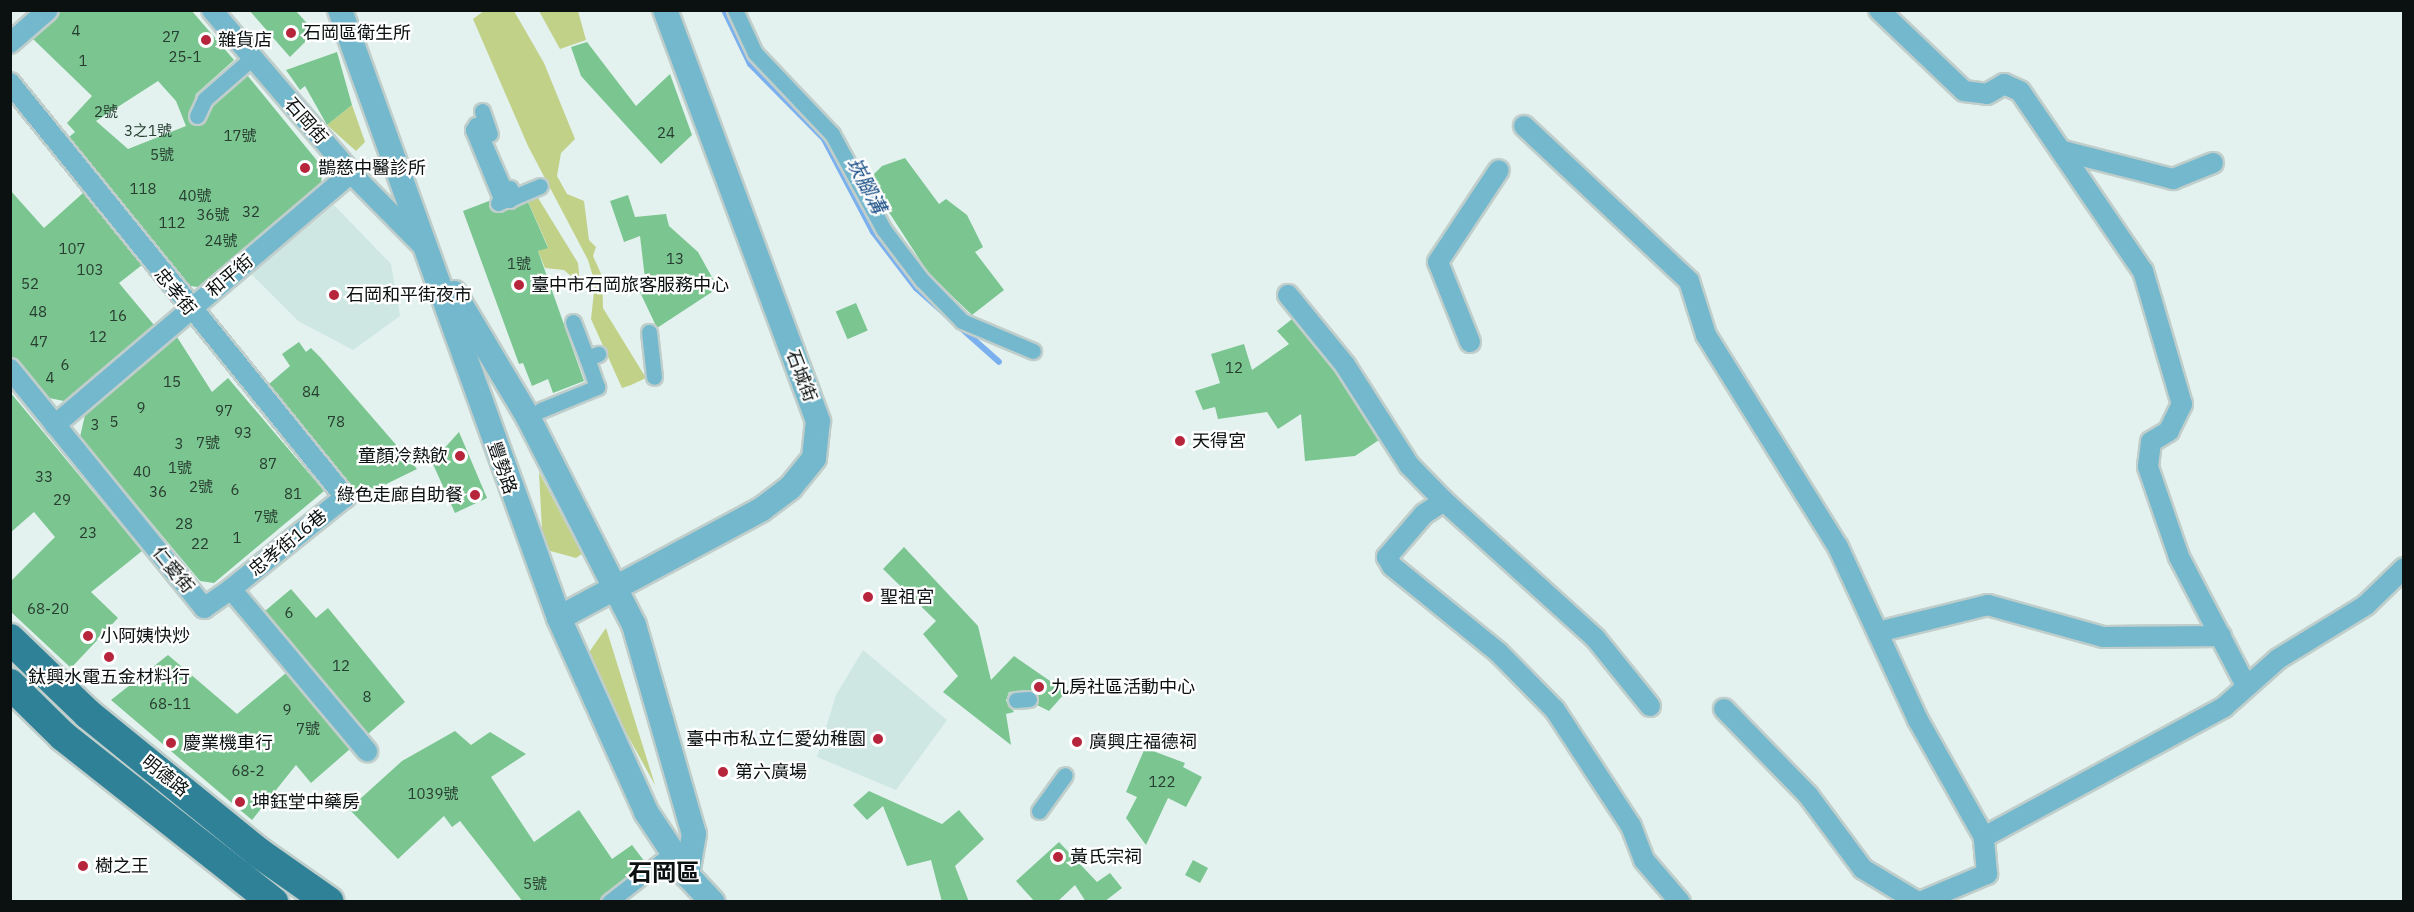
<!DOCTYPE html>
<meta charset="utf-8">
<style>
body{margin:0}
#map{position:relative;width:2414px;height:912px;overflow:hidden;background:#e3f2ef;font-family:"IBM Plex Sans","Noto Sans TC",sans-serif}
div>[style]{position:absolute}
.built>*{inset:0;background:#cfe7e3}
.green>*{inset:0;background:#c1d188}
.stream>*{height:6px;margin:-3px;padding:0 3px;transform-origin:3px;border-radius:3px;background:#7bb0ee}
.building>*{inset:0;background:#7bc590;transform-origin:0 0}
.roads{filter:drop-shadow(2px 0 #c0cecb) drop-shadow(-2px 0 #c0cecb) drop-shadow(0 2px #c0cecb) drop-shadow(0 -2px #c0cecb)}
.pedestrian>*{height:15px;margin:-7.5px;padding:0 7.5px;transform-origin:7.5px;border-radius:7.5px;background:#74b8cd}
.minor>*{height:20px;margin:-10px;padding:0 10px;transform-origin:10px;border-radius:10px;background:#74b8cd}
.tertiary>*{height:24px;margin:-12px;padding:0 12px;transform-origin:12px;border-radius:12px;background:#74b8cd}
.primary>*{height:30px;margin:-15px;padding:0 15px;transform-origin:15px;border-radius:15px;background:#2e8197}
.dots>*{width:16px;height:16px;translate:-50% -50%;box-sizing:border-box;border:3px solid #fff;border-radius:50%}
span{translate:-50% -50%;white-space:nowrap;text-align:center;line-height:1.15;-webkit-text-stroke:4.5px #fff;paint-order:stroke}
.number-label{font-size:15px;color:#273d30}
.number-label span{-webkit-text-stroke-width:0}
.poi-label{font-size:18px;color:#0b1010}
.left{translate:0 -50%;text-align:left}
.right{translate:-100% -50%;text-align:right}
.street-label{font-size:18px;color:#0b1010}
.water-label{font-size:20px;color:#164c84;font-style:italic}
.district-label{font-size:24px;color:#0b1010;font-weight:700}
.frame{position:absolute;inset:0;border:12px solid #0b1010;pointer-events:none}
</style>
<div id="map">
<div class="built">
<div style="clip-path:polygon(334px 205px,391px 264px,400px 316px,353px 350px,298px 321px,251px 274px)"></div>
<div style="clip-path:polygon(863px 650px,947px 720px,896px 790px,817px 757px,836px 695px)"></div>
</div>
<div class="green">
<div style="clip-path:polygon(485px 10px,514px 11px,544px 63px,575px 139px,561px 153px,557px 176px,567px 194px,584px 201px,589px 240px,596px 247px,593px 256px,602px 276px,603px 308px,646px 378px,631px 385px,622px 388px,591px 319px,595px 283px,588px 260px,528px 146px,473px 19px)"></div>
<div style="clip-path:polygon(539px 11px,578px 11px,586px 40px,560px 49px)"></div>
<div style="clip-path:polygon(352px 105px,365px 142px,356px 151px,327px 125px)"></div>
<div style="clip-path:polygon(535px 193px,578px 263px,580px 284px,564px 270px,545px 268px,538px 251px,548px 247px,526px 197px)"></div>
<div style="clip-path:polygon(539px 472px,582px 554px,576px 558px,543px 549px)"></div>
<div style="clip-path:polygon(606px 628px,655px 785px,585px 658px)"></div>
</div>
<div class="stream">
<div style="left:724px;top:10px;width:60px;rotate:64.3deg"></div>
<div style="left:750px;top:64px;width:105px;rotate:45.4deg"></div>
<div style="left:824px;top:139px;width:105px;rotate:62.2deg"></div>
<div style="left:873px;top:232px;width:71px;rotate:52.5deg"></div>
<div style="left:916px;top:288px;width:111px;rotate:41.7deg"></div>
</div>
<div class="building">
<div style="clip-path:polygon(evenodd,60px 10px,191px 10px,234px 60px,196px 94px,189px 122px,203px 124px,213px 105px,247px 75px,323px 168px,321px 183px,198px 287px,190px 286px,69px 137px,75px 132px,67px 123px,92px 96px,33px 39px,60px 10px,158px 81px,176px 101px,186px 126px,128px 149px,96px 121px,158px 81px)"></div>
<div style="clip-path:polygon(249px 10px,295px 10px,315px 32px,290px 57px)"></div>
<div style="clip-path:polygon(587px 42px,636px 106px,670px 74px,692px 135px,661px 164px,581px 76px,571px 47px)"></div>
<div style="clip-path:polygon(337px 52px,352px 105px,327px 125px,305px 86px,300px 90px,286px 70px)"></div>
<div style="clip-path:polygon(905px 158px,939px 204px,946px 199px,967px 215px,983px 247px,975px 252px,1004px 290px,972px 315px,929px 274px,868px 180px,882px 166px)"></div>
<div style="clip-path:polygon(10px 190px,44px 228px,83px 193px,142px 265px,119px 283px,154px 325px,64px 401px,49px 398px,10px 357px)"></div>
<div style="clip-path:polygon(628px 195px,635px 217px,666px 214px,669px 226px,698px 252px,718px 288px,657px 328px,638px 288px,646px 287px,640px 236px,624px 242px,610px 201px)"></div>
<div style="clip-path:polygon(489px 201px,498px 213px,528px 202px,548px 248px,538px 251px,584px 381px,553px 393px,548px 379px,532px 386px,523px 363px,519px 364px,463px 211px)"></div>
<div style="left:856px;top:303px;width:30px;height:22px;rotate:67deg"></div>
<div style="clip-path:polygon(1292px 319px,1335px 372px,1379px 440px,1355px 456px,1305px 461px,1301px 414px,1278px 429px,1267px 412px,1218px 419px,1215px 407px,1203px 410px,1195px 391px,1220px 383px,1211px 354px,1244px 344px,1252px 370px,1289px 344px,1277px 331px)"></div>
<div style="clip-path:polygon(177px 337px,212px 392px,228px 378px,324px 491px,214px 583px,200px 581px,80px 437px,85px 415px)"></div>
<div style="clip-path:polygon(299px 342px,306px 352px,311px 348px,320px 357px,417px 469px,362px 496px,351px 485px,269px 384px,290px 366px,282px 354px)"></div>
<div style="clip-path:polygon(10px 392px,142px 551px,91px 592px,118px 618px,71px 668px,10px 611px,10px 582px,55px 537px,34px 512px,10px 533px)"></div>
<div style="clip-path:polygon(459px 432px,487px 498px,455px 513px,432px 462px)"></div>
<div style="clip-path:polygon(904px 547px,978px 626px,991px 680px,1014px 656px,1066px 692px,1049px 711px,1037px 705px,1033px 690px,1009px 692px,1006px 701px,1014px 712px,1006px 714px,1011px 745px,943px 692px,958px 676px,923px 634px,936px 621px,883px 569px)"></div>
<div style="clip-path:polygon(291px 589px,316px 618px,328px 608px,405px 702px,368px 734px,265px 611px)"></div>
<div style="clip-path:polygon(168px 655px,237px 714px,286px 673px,350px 749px,311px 783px,296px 765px,252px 820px,111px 700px)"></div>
<div style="clip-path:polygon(455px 731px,471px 745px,490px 732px,526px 754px,491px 777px,534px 842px,579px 810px,612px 859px,632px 845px,645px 862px,599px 902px,523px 902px,460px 821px,452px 827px,444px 816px,398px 859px,349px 809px,402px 761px)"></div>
<div style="clip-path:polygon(1145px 748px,1185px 763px,1183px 767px,1202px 777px,1186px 807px,1168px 798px,1146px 845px,1126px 818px,1137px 797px,1126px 792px)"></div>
<div style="clip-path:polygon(869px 791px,942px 824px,959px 810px,984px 839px,955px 866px,969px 902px,942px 902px,931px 860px,907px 866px,883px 806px,867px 820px,853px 805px)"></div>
<div style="clip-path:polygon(1059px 842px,1097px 882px,1110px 873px,1122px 888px,1104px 902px,1086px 902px,1075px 885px,1057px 902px,1035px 902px,1016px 881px)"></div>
<div style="left:1193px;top:860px;width:17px;height:17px;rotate:28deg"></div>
</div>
<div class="roads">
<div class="pedestrian">
<div style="left:735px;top:10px;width:47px;rotate:65.1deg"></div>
<div style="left:755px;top:53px;width:112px;rotate:46.5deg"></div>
<div style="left:832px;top:134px;width:109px;rotate:61.6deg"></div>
<div style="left:884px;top:230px;width:63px;rotate:52.8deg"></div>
<div style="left:922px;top:280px;width:57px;rotate:45.7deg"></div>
<div style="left:962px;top:321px;width:77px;rotate:22.9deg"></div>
<div style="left:482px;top:111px;width:24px;rotate:71deg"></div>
<div style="left:197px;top:116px;width:19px;rotate:-65deg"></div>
<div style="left:205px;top:99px;width:62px;rotate:-41.1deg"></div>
<div style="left:510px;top:188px;width:10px;rotate:66deg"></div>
<div style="left:514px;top:197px;width:28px;rotate:-23deg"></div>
<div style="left:498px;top:203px;width:4px;rotate:-27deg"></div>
<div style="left:502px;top:201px;width:77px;rotate:-112.2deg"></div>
<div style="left:473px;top:130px;width:6px;rotate:-59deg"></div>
<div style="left:476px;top:125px;width:82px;rotate:66.3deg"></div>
<div style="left:509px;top:200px;width:6px;rotate:-31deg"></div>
<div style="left:573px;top:322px;width:39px;rotate:69deg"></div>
<div style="left:649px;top:332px;width:45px;rotate:83.7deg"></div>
<div style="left:541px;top:410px;width:61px;rotate:-22.3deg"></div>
<div style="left:597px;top:387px;width:31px;rotate:-109deg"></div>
<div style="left:587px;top:358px;width:12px;rotate:-20deg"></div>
<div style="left:1016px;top:700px;width:13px;rotate:-4deg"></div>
<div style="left:1039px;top:811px;width:44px;rotate:-54.2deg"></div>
<div style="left:609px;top:902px;width:80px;rotate:-37.9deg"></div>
</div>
<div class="minor">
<div style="left:212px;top:10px;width:214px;rotate:49.5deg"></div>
<div style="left:351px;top:173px;width:104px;rotate:45.4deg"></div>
<div style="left:1879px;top:10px;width:117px;rotate:43.6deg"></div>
<div style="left:1964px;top:91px;width:23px;rotate:7deg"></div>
<div style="left:1987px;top:94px;width:20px;rotate:-30deg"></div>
<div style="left:2004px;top:84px;width:17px;rotate:24deg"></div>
<div style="left:2020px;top:91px;width:218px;rotate:55.7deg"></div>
<div style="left:2143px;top:271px;width:139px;rotate:73.7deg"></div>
<div style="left:2182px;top:404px;width:30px;rotate:116deg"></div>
<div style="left:2169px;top:431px;width:21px;rotate:149deg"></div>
<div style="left:2151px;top:442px;width:25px;rotate:97deg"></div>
<div style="left:2148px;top:467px;width:95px;rotate:71deg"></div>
<div style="left:2179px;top:557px;width:143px;rotate:62.5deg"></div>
<div style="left:10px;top:43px;width:50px;rotate:-41deg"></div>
<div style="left:10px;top:83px;width:533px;rotate:51.02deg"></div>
<div style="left:345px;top:497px;width:146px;rotate:141.1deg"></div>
<div style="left:1524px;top:126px;width:226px;rotate:43.2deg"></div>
<div style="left:1689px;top:281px;width:57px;rotate:72.5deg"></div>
<div style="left:1706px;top:335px;width:250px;rotate:58.1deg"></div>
<div style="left:1838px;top:547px;width:191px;rotate:65.2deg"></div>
<div style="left:1918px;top:720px;width:134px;rotate:60.6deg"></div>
<div style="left:2063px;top:151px;width:114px;rotate:14.3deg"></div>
<div style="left:2173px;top:179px;width:43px;rotate:-21.8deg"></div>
<div style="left:1288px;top:295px;width:90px;rotate:50.8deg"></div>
<div style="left:1345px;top:365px;width:119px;rotate:57.4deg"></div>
<div style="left:1409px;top:465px;width:50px;rotate:45.8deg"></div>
<div style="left:1444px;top:501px;width:24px;rotate:147deg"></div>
<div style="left:1424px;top:514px;width:57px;rotate:130.7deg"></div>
<div style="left:1387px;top:557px;width:10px;rotate:61deg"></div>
<div style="left:1392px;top:566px;width:136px;rotate:39.1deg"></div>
<div style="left:1498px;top:652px;width:81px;rotate:45.5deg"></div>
<div style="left:1555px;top:710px;width:139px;rotate:56.8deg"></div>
<div style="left:1631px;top:826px;width:36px;rotate:69deg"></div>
<div style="left:1644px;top:860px;width:55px;rotate:49.4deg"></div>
<div style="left:1470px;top:342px;width:86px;rotate:-111.8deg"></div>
<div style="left:1438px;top:262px;width:110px;rotate:-56.5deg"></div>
<div style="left:10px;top:369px;width:308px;rotate:50.9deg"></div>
<div style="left:204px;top:608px;width:33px;rotate:-35deg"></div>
<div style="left:231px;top:589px;width:212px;rotate:50deg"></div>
<div style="left:55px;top:425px;width:389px;rotate:-40.4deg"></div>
<div style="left:1444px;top:501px;width:205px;rotate:42.2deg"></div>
<div style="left:1596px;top:639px;width:86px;rotate:51.1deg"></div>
<div style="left:1878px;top:632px;width:113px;rotate:-13.8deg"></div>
<div style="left:1988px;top:605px;width:119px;rotate:15.5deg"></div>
<div style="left:2103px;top:637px;width:118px;rotate:-0.5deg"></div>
<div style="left:1724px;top:709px;width:120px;rotate:45.7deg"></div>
<div style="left:1808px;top:795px;width:92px;rotate:53.4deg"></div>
<div style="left:1863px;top:869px;width:64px;rotate:31deg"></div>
<div style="left:1920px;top:902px;width:73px;rotate:-22.7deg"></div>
<div style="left:1987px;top:874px;width:37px;rotate:-95deg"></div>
<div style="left:1984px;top:837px;width:273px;rotate:-28.4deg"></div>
<div style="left:2224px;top:707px;width:72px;rotate:-41.6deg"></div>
<div style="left:2278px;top:659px;width:103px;rotate:-31.5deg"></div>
<div style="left:2366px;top:605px;width:53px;rotate:-44.2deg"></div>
</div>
<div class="tertiary">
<div style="left:340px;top:10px;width:646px;rotate:70.19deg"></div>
<div style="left:559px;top:618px;width:213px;rotate:65.8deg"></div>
<div style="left:646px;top:812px;width:79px;rotate:56.3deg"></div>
<div style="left:690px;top:878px;width:33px;rotate:47deg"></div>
<div style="left:454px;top:293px;width:144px;rotate:59.2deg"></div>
<div style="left:528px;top:417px;width:233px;rotate:63deg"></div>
<div style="left:634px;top:625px;width:217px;rotate:74deg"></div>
<div style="left:694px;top:834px;width:42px;rotate:99.7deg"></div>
<div style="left:559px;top:618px;width:230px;rotate:-28.2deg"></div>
<div style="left:762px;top:509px;width:35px;rotate:-37deg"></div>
<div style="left:790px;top:488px;width:38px;rotate:-51deg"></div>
<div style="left:814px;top:458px;width:37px;rotate:-84deg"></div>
<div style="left:818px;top:421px;width:439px;rotate:-110.4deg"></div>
</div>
<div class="primary">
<div style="left:10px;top:639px;width:108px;rotate:43.9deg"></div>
<div style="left:88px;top:714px;width:220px;rotate:39.1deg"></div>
<div style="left:259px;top:853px;width:85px;rotate:35deg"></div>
<div style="left:10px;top:684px;width:74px;rotate:44.5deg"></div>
<div style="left:63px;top:736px;width:268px;rotate:38.3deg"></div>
</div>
</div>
<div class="dots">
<div style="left:291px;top:33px;background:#b7253c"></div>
<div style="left:206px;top:40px;background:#b7253c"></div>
<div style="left:305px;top:168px;background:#b7253c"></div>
<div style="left:519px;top:285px;background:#b7253c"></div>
<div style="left:334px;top:295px;background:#b7253c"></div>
<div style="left:1180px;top:441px;background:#b7253c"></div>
<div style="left:460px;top:456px;background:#b7253c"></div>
<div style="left:475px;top:495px;background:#b7253c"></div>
<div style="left:868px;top:597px;background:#b7253c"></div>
<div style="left:88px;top:636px;background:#b7253c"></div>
<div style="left:109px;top:657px;background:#b7253c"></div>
<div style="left:1039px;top:687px;background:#b7253c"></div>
<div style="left:878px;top:739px;background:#b7253c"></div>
<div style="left:1077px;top:742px;background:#b7253c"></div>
<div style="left:171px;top:743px;background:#b7253c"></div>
<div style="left:723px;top:772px;background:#b7253c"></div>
<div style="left:240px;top:802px;background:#b7253c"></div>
<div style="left:1058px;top:857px;background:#b7253c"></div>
<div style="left:83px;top:866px;background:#b7253c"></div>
</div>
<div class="number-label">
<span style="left:76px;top:31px">4</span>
<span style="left:171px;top:37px">27</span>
<span style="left:185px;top:57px">25-1</span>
<span style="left:83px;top:61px">1</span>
<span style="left:106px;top:112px">2號</span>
<span style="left:148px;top:131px">3之1號</span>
<span style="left:666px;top:133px">24</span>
<span style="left:240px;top:136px">17號</span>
<span style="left:162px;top:155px">5號</span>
<span style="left:143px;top:189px">118</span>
<span style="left:195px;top:196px">40號</span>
<span style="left:251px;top:212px">32</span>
<span style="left:213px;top:215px">36號</span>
<span style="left:172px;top:223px">112</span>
<span style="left:221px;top:241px">24號</span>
<span style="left:72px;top:249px">107</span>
<span style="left:675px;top:259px">13</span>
<span style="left:519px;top:264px">1號</span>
<span style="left:90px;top:270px">103</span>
<span style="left:30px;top:284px">52</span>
<span style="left:38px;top:312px">48</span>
<span style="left:118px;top:316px">16</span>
<span style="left:98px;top:337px">12</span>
<span style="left:39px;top:342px">47</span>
<span style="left:65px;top:365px">6</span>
<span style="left:1234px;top:368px">12</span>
<span style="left:50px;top:378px">4</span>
<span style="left:172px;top:382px">15</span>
<span style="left:311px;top:392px">84</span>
<span style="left:141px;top:408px">9</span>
<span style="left:224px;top:411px">97</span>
<span style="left:114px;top:422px">5</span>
<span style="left:336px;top:422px">78</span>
<span style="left:95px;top:425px">3</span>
<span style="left:243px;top:433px">93</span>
<span style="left:208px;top:443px">7號</span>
<span style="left:179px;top:444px">3</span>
<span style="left:268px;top:464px">87</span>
<span style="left:180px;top:468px">1號</span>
<span style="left:142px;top:472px">40</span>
<span style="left:44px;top:477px">33</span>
<span style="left:201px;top:487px">2號</span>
<span style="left:235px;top:490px">6</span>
<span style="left:158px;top:492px">36</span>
<span style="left:293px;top:494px">81</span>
<span style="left:62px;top:500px">29</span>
<span style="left:266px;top:517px">7號</span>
<span style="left:184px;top:524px">28</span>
<span style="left:88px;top:533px">23</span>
<span style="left:237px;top:538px">1</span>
<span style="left:200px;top:544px">22</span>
<span style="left:48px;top:609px">68-20</span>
<span style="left:289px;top:613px">6</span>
<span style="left:341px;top:666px">12</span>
<span style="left:367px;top:697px">8</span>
<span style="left:170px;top:704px">68-11</span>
<span style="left:287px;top:710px">9</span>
<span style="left:308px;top:729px">7號</span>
<span style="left:248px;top:771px">68-2</span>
<span style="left:1162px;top:782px">122</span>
<span style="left:433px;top:794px">1039號</span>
<span style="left:535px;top:884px">5號</span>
</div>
<div class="poi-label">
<span class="left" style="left:303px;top:33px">石岡區衛生所</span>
<span class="left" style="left:218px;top:40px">雜貨店</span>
<span class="left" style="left:318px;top:168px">鵲慈中醫診所</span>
<span class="left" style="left:531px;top:285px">臺中市石岡旅客服務中心</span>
<span class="left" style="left:346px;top:295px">石岡和平街夜市</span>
<span class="left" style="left:1192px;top:441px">天得宮</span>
<span class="right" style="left:448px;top:456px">童顏冷熱飲</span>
<span class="right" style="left:463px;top:495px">綠色走廊自助餐</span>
<span class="left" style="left:880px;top:597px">聖祖宮</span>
<span class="left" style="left:100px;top:636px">小阿姨快炒</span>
<span style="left:109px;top:677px">鈦興水電五金材料行</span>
<span class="left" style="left:1051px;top:687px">九房社區活動中心</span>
<span class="right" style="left:866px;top:739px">臺中市私立仁愛幼稚園</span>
<span class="left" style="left:1089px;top:742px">廣興庄福德祠</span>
<span class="left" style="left:183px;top:743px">慶業機車行</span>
<span class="left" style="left:735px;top:772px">第六廣場</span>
<span class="left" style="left:252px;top:802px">坤鈺堂中藥房</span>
<span class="left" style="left:1070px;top:857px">黃氏宗祠</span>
<span class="left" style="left:95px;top:866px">樹之王</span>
</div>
<div class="street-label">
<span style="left:306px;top:121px;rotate:49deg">石岡街</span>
<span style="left:230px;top:276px;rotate:-40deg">和平街</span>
<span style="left:175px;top:292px;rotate:51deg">忠孝街</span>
<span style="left:801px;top:376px;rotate:69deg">石城街</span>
<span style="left:502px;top:468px;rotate:71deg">豐勢路</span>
<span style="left:288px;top:543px;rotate:-39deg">忠孝街16巷</span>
<span style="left:173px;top:570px;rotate:51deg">仁愛街</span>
<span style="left:165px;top:776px;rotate:39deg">明德路</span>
</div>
<div class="water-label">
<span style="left:867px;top:185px;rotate:62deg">崁腳溝</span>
</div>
<div class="district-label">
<span style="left:664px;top:873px">石岡區</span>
</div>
<div class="frame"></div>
</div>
